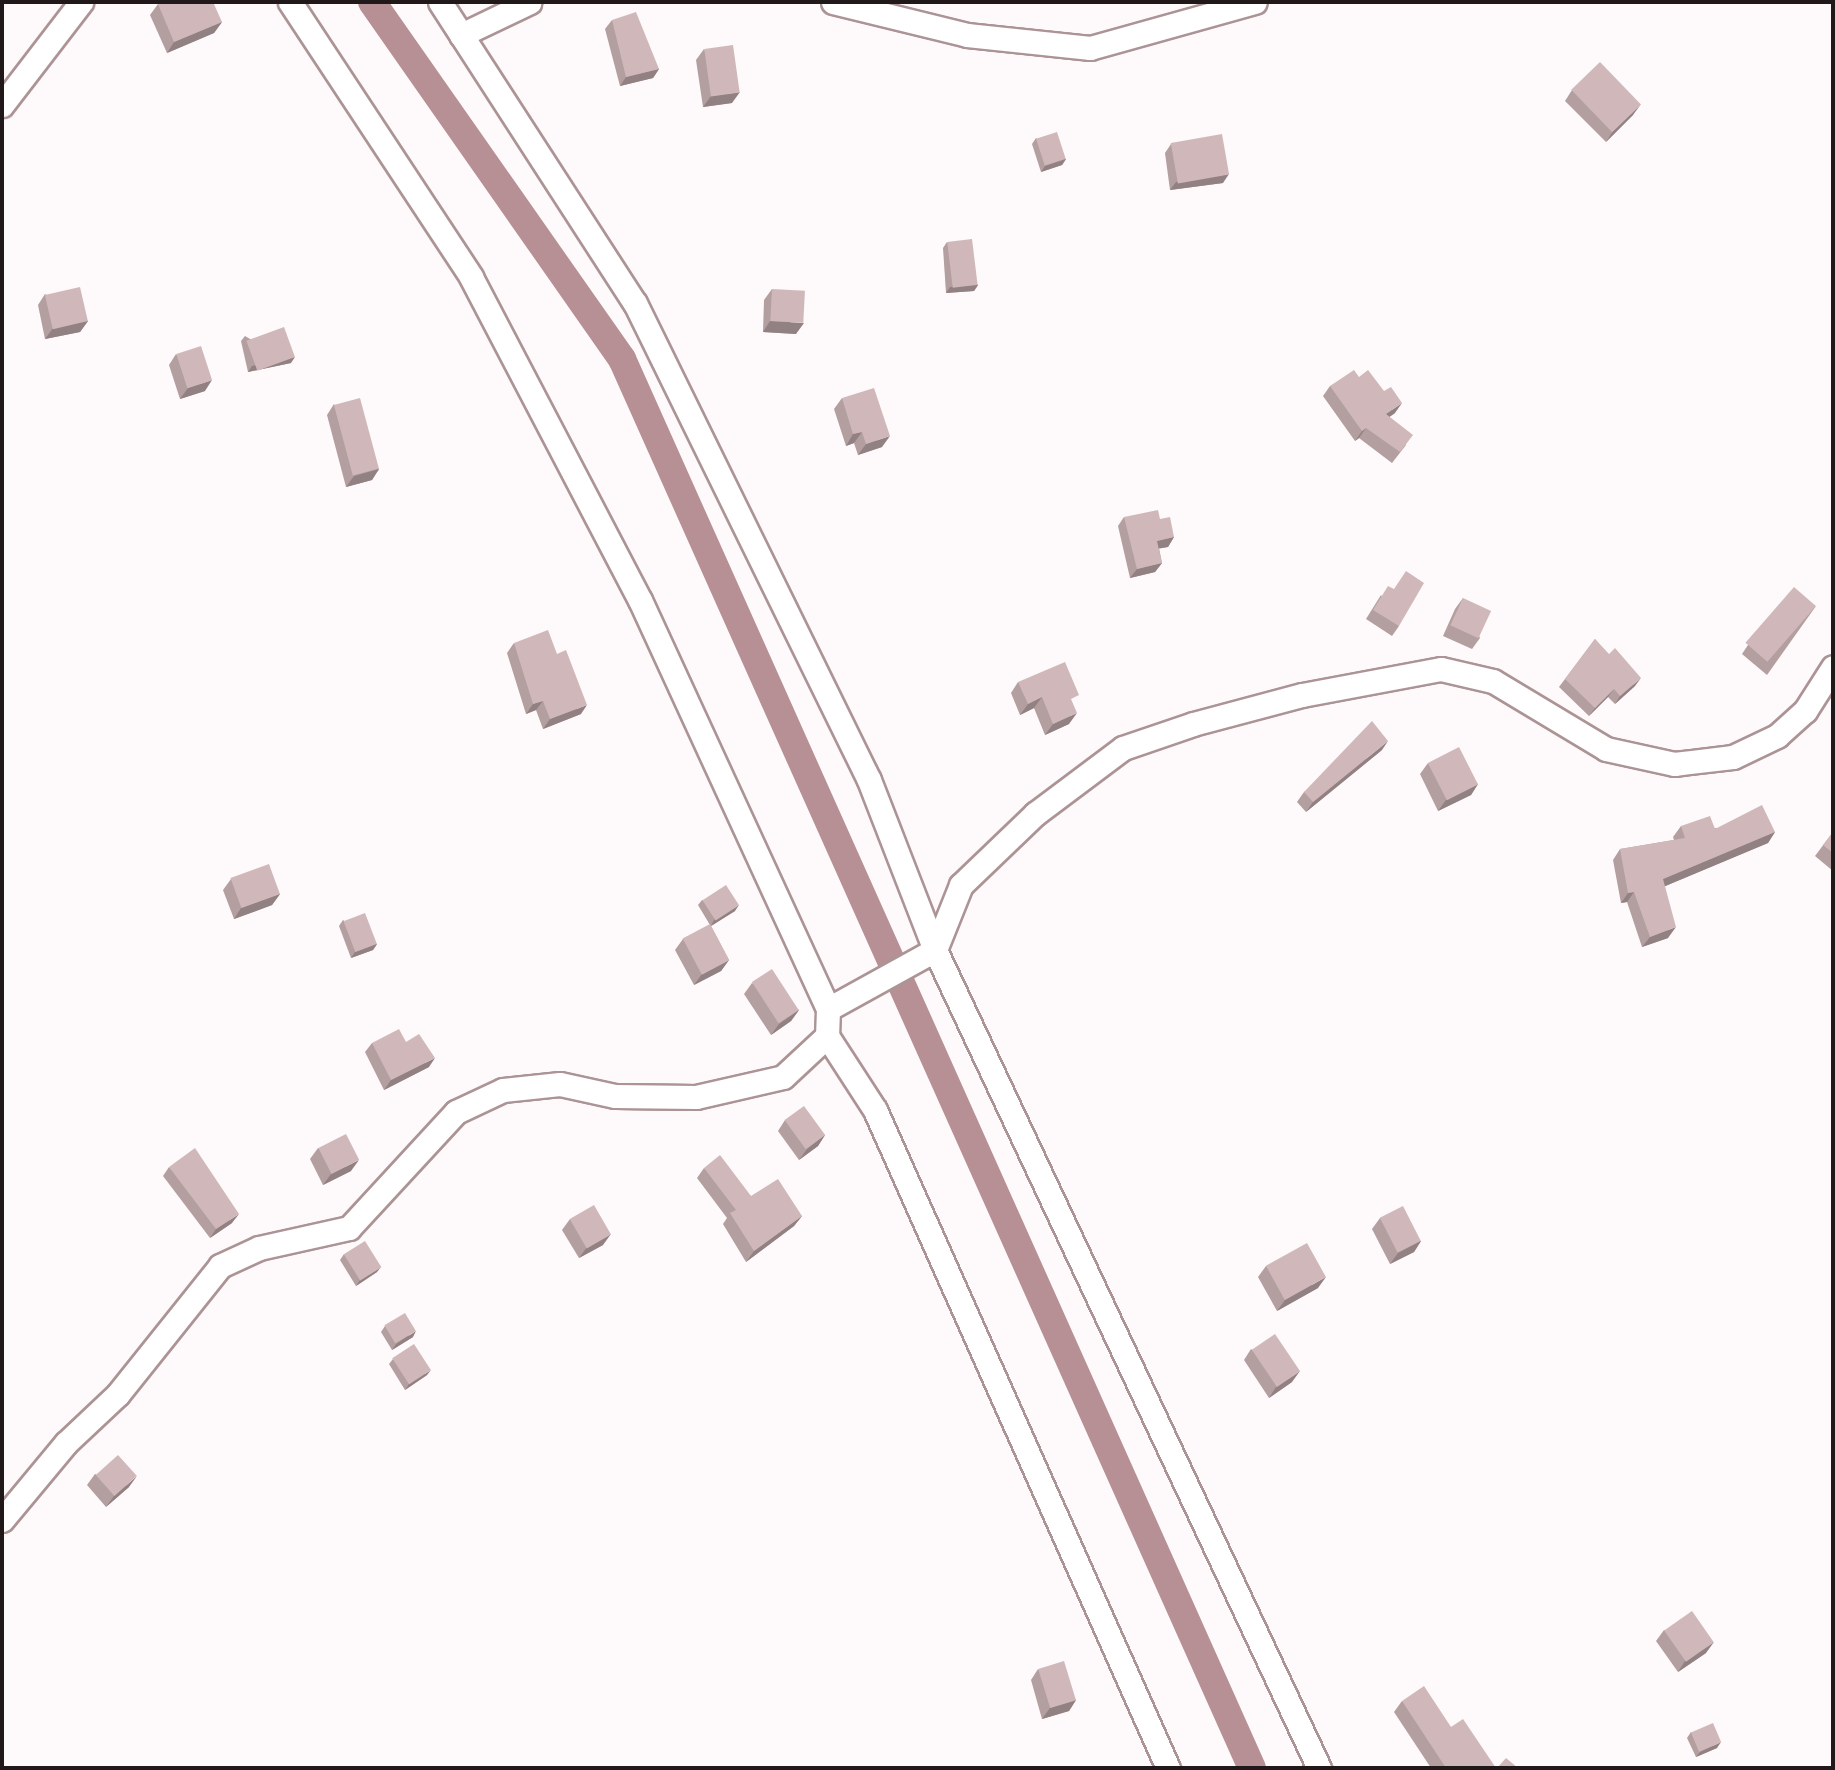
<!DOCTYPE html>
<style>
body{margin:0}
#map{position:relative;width:1835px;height:1770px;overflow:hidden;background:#fef9fa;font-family:"Work Sans",sans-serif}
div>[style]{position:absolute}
.canal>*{height:28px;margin:-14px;padding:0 14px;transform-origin:14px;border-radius:14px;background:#b69094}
.roads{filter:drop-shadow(2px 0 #ac9496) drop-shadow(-2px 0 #ac9496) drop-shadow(0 2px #ac9496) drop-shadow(0 -2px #ac9496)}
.minor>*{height:23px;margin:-11.5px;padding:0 11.5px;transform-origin:11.5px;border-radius:11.5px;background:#fff}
.wall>*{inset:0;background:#b39ea0}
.shaded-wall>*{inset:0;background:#928182}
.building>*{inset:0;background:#d0b8ba;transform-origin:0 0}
span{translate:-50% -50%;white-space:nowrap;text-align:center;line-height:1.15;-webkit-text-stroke:5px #fef9fa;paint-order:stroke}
.frame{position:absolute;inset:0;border:4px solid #211819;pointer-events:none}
</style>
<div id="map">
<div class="canal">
<div style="left:372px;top:2px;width:436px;rotate:55deg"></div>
<div style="left:622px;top:359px;width:1543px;rotate:65.91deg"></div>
</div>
<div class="roads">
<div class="minor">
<div style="left:290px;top:2px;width:329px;rotate:56.6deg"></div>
<div style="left:471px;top:277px;width:365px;rotate:62.4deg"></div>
<div style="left:640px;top:600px;width:450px;rotate:65.3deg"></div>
<div style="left:828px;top:1009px;width:27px;rotate:92deg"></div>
<div style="left:827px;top:1036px;width:88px;rotate:57deg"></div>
<div style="left:875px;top:1110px;width:720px;rotate:66deg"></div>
<div style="left:440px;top:2px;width:359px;rotate:57.1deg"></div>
<div style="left:635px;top:303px;width:531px;rotate:63.87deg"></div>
<div style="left:869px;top:780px;width:182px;rotate:68.8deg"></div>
<div style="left:935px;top:950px;width:904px;rotate:64.85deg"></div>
<div style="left:833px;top:2px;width:138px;rotate:13.8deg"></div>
<div style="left:967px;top:35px;width:124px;rotate:6deg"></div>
<div style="left:1090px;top:48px;width:171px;rotate:-15.6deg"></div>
<div style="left:461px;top:35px;width:76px;rotate:-25.6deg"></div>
<div style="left:2px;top:105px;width:130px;rotate:-52.5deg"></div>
<div style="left:828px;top:1009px;width:122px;rotate:-28.9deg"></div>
<div style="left:935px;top:950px;width:70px;rotate:-68.2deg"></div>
<div style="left:961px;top:885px;width:103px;rotate:-43.8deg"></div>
<div style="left:1035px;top:814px;width:110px;rotate:-36.9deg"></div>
<div style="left:1123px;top:748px;width:74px;rotate:-18.9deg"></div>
<div style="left:1193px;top:724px;width:113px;rotate:-14.9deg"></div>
<div style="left:1302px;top:695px;width:141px;rotate:-10.6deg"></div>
<div style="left:1441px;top:669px;width:53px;rotate:13deg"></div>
<div style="left:1493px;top:681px;width:132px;rotate:31deg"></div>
<div style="left:1606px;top:749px;width:70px;rotate:12.4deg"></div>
<div style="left:1674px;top:764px;width:59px;rotate:-6.8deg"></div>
<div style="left:1733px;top:757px;width:49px;rotate:-25.5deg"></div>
<div style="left:1777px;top:736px;width:38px;rotate:-42deg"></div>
<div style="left:1805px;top:711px;width:52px;rotate:-57.5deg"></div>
<div style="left:2px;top:1520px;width:100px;rotate:-50.3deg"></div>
<div style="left:66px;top:1443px;width:71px;rotate:-43.3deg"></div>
<div style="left:118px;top:1394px;width:164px;rotate:-51.4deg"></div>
<div style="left:220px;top:1266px;width:43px;rotate:-24.8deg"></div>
<div style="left:259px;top:1248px;width:92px;rotate:-12.5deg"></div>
<div style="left:349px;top:1228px;width:158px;rotate:-47.3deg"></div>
<div style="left:456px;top:1112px;width:52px;rotate:-25.1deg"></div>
<div style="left:503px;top:1090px;width:57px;rotate:-6deg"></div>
<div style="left:560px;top:1084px;width:56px;rotate:12.3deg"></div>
<div style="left:615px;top:1096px;width:81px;rotate:0.7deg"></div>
<div style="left:696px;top:1097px;width:89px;rotate:-12.9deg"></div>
<div style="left:783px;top:1077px;width:60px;rotate:-43deg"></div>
</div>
</div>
<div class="wall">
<div style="clip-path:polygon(158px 4px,222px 22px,214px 33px,167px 53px,150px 15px)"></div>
<div style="clip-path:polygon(612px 20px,659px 69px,653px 78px,620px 86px,605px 29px)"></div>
<div style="clip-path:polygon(704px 49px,732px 103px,703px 107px,696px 60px)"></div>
<div style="clip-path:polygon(1572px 90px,1633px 115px,1606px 142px,1565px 101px)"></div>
<div style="clip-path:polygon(1036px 138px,1066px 159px,1062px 165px,1041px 172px,1032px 144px)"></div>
<div style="clip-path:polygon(1171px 144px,1223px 183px,1170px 190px,1165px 153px)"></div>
<div style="clip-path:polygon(947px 242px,978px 285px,974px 291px,946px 293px,943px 248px)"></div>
<div style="clip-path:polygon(772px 289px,796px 334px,763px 332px,764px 300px)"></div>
<div style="clip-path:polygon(45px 294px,88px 321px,80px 332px,45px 339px,38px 305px)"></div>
<div style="clip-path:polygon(245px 336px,291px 363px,248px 372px,241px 341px)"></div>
<div style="clip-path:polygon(176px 354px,205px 391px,180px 399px,169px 365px)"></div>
<div style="clip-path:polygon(1359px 377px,1395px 413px,1389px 417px,1406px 445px,1392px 463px,1359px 438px,1355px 441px,1323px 396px,1330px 386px)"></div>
<div style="clip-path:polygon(842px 398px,882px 447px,858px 455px,854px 443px,846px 446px,834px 409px)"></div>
<div style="clip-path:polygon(334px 404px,379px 469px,372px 480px,346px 487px,327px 415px)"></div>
<div style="clip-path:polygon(1124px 517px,1160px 519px,1174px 537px,1168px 547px,1159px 548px,1162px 563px,1155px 572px,1130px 578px,1118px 526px)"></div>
<div style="clip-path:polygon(1381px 595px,1399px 626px,1392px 636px,1366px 619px)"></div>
<div style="clip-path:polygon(1463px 598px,1480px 638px,1472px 649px,1443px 636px,1455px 609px)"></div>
<div style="clip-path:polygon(1816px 606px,1767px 675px,1742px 654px,1748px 645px)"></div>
<div style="clip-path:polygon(1595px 639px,1635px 686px,1615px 704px,1608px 697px,1589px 716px,1559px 687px)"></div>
<div style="clip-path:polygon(514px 643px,581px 714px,543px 729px,536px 710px,526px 714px,507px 653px)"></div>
<div style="clip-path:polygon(1018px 682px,1073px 704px,1069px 724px,1045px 735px,1034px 708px,1020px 715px,1011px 693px)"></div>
<div style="clip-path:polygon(1382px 750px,1306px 812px,1297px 802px,1304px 792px)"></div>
<div style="clip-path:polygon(1428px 763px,1478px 784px,1471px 795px,1438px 811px,1420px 774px)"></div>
<div style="clip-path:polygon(1681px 826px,1775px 832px,1768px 843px,1665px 886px,1668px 938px,1642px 947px,1627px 902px,1621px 903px,1613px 860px,1620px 849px,1674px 840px,1673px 837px)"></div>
<div style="clip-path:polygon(1833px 832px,1833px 871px,1815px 856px)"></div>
<div style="clip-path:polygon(231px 879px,280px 894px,272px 905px,234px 919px,223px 890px)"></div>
<div style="clip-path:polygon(702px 900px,735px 911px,711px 926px,729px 960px,721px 971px,694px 985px,675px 950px,683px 939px,710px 925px,698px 905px)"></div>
<div style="clip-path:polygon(343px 920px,377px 944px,373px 950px,351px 958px,339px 926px)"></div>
<div style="clip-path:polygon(752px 983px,799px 1010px,791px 1021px,771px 1035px,744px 994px)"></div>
<div style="clip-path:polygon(406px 1042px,429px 1067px,384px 1090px,365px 1052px,372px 1043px)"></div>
<div style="clip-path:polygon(785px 1120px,825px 1135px,818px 1146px,799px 1160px,778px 1131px)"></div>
<div style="clip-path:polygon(318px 1148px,351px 1171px,323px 1185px,310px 1159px)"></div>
<div style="clip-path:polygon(169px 1167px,232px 1223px,210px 1238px,163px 1176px)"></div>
<div style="clip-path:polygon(704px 1168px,751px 1196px,802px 1216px,794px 1226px,746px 1262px,723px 1224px,727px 1218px,697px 1178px)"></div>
<div style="clip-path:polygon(1380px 1218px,1421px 1241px,1414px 1252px,1390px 1264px,1372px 1229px)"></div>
<div style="clip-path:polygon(570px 1219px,603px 1245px,579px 1258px,562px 1230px)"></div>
<div style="clip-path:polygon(344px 1254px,377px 1272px,356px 1286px,340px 1260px)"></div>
<div style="clip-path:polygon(1266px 1266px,1318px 1288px,1277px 1311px,1258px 1277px)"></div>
<div style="clip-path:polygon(385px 1326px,413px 1337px,392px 1350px,381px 1332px)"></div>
<div style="clip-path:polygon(1251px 1349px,1292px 1382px,1269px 1398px,1244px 1360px)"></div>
<div style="clip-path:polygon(393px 1359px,427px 1375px,405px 1390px,389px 1364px)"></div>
<div style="clip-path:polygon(95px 1474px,129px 1487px,106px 1507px,87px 1485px)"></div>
<div style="clip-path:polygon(1664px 1630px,1706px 1653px,1678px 1672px,1656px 1641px)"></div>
<div style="clip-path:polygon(1038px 1669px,1076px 1700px,1069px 1711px,1042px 1719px,1031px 1680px)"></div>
<div style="clip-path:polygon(1402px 1701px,1451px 1727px,1496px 1768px,1431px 1768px,1394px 1712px)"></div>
<div style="clip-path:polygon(1691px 1732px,1717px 1748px,1696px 1757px,1687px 1738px)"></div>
</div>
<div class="shaded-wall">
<div style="clip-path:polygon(222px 22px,214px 33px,167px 53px,174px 42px)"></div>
<div style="clip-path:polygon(659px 69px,653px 78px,620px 86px,626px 77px)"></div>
<div style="clip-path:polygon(740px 92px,732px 103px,703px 107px,711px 96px)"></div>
<div style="clip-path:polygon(1641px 104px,1633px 115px,1606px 142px,1613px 131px)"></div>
<div style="clip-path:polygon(1066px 159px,1062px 165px,1041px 172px,1045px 166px)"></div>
<div style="clip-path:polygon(1229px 174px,1223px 183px,1170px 190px,1176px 182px)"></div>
<div style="clip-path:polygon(978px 285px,974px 291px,946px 293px,950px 287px)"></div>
<div style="clip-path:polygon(88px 321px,80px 332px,45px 339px,53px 328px)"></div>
<div style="clip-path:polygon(770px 321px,804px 323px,796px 334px,763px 332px)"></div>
<div style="clip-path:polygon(295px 357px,291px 363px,248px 372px,252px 366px)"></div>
<div style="clip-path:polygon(212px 380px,205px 391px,180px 399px,188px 388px)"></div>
<div style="clip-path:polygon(1402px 403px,1395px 413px,1378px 425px,1386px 414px)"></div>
<div style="clip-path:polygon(1366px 428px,1359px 438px,1355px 441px,1362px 431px)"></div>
<div style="clip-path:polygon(862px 432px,854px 443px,846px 446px,853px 434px)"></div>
<div style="clip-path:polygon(890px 436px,882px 447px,858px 455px,866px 444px)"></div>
<div style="clip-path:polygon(379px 469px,372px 480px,346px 487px,354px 476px)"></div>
<div style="clip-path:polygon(1174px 537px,1168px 547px,1151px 550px,1157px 541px)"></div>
<div style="clip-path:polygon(1162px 563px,1155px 572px,1130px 578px,1137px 569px)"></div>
<div style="clip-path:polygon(1641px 678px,1635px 686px,1615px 704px,1620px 696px)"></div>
<div style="clip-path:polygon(1614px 689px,1608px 697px,1589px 716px,1595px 708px)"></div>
<div style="clip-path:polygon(1042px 697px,1034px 708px,1020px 715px,1028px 704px)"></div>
<div style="clip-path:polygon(543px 701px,536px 710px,526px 714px,533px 704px)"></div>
<div style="clip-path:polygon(587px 705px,581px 714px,543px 729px,550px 719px)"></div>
<div style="clip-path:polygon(1077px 713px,1069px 724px,1045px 735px,1053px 724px)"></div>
<div style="clip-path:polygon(1388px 741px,1382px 750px,1306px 812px,1313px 802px)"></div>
<div style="clip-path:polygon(1478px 784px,1471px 795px,1438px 811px,1446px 800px)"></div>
<div style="clip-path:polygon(1775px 832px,1768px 843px,1656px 890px,1663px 879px)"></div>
<div style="clip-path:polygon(1634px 892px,1627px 902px,1621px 903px,1628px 893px)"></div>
<div style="clip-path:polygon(280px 894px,272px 905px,234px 919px,241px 908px)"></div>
<div style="clip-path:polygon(739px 905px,735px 911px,711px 926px,714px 920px)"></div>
<div style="clip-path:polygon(1676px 927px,1668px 938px,1642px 947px,1650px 937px)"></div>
<div style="clip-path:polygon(377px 944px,373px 950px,351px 958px,355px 952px)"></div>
<div style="clip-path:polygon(729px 960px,721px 971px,694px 985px,702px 974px)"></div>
<div style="clip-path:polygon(799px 1010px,791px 1021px,771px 1035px,779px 1024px)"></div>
<div style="clip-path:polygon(435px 1058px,429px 1067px,384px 1090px,391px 1080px)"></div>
<div style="clip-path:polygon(825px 1135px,818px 1146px,799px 1160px,807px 1149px)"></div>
<div style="clip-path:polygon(359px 1160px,351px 1171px,323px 1185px,331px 1174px)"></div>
<div style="clip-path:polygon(239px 1214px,232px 1223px,210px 1238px,216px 1229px)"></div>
<div style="clip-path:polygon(802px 1216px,794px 1226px,746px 1262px,754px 1251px)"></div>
<div style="clip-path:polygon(611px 1234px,603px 1245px,579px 1258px,587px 1247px)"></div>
<div style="clip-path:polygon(1421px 1241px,1414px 1252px,1390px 1264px,1398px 1253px)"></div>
<div style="clip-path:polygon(381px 1267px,377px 1272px,356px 1286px,360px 1280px)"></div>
<div style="clip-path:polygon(1326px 1277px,1318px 1288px,1277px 1311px,1285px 1300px)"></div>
<div style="clip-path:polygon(416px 1331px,413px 1337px,392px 1350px,396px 1344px)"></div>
<div style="clip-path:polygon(431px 1370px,427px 1375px,405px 1390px,409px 1384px)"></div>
<div style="clip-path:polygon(1300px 1371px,1292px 1382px,1269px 1398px,1276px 1387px)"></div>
<div style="clip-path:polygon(137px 1476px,129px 1487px,106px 1507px,114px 1496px)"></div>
<div style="clip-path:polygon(1714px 1642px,1706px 1653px,1678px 1672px,1685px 1661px)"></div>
<div style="clip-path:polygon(1076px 1700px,1069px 1711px,1042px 1719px,1050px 1708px)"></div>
<div style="clip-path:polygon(1721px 1742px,1717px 1748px,1696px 1757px,1700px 1752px)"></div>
</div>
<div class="building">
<div style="clip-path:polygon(162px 2px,213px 2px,222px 22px,174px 42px,158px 4px)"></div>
<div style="clip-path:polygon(636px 12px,659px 69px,626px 77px,612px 20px)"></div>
<div style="left:733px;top:45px;width:48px;height:29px;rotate:82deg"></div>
<div style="left:1600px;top:62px;width:59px;height:40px;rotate:46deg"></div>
<div style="left:1057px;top:132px;width:28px;height:22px;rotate:72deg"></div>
<div style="left:1222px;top:134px;width:41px;height:52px;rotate:80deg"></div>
<div style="left:972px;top:239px;width:46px;height:25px;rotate:83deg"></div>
<div style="left:80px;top:287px;width:35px;height:36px;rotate:77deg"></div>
<div style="left:772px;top:289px;width:33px;height:32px;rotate:3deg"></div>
<div style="left:284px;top:327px;width:32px;height:40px;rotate:70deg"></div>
<div style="left:201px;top:346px;width:36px;height:26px;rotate:72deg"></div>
<div style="clip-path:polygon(1354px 370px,1359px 377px,1368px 370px,1384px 391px,1391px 387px,1402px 403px,1386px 414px,1413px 435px,1400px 452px,1366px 428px,1362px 431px,1330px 386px)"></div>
<div style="clip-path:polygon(874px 388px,890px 436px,866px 444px,862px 432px,853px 434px,842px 398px)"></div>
<div style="left:360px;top:398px;width:73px;height:27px;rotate:75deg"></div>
<div style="clip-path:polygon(1158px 510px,1160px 519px,1170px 517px,1174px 537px,1157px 541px,1162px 563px,1137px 569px,1124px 517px)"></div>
<div style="clip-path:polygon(1406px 571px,1424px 583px,1399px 626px,1373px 610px,1388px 586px,1394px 589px)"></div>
<div style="left:1794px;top:587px;width:29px;height:74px;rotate:41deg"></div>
<div style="left:1463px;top:598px;width:31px;height:30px;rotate:25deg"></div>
<div style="clip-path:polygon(548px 630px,557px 654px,566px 650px,587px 705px,550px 719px,543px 701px,533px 704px,514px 643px)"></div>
<div style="clip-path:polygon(1595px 639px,1609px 654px,1615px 648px,1641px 678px,1620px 696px,1614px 689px,1595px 708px,1565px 679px)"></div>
<div style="clip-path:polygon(1065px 662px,1079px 695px,1071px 699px,1077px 713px,1053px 724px,1042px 697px,1028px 704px,1018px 682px)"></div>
<div style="clip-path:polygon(1372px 721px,1388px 741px,1313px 802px,1304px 792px)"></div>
<div style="left:1459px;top:747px;width:42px;height:35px;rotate:63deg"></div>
<div style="clip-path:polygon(1762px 805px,1775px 832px,1663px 879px,1676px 927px,1650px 937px,1634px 892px,1628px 893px,1620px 849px,1685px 838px,1681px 826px,1710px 816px,1715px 829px)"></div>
<div style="clip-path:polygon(1833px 832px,1833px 853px,1823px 845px)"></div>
<div style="left:269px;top:864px;width:32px;height:41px;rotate:70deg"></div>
<div style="left:726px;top:885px;width:24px;height:28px;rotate:57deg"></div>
<div style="left:365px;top:913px;width:33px;height:23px;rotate:69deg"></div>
<div style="left:710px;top:924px;width:41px;height:31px;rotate:62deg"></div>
<div style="left:772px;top:969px;width:49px;height:24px;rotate:57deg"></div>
<div style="clip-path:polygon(399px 1029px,406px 1042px,419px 1034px,435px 1058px,391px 1080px,372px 1043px)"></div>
<div style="left:804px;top:1106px;width:36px;height:24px;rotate:54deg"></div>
<div style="left:346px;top:1134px;width:29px;height:31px;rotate:63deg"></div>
<div style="clip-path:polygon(195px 1148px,239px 1214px,216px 1229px,169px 1167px)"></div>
<div style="clip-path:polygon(720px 1155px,751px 1196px,778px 1179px,802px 1216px,754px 1251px,730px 1213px,736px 1210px,704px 1168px)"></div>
<div style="left:594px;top:1205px;width:34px;height:28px;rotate:60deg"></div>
<div style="left:1403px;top:1206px;width:39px;height:26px;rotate:63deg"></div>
<div style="left:365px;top:1241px;width:31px;height:25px;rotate:58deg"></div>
<div style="left:1307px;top:1243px;width:39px;height:47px;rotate:61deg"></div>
<div style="left:405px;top:1313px;width:21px;height:24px;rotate:59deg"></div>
<div style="left:1275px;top:1334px;width:45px;height:28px;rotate:56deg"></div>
<div style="left:414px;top:1344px;width:31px;height:26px;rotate:57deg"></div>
<div style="left:118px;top:1455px;width:28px;height:30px;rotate:48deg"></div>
<div style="left:1692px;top:1611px;width:38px;height:34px;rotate:55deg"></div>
<div style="left:1064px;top:1661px;width:41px;height:27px;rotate:73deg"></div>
<div style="clip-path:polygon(1424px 1686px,1451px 1727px,1463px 1719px,1496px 1768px,1446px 1768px,1402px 1701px)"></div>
<div style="left:1713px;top:1723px;width:21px;height:24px;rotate:67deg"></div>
<div style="clip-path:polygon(1506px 1758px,1518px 1768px,1497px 1768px)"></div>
</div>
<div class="frame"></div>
</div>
